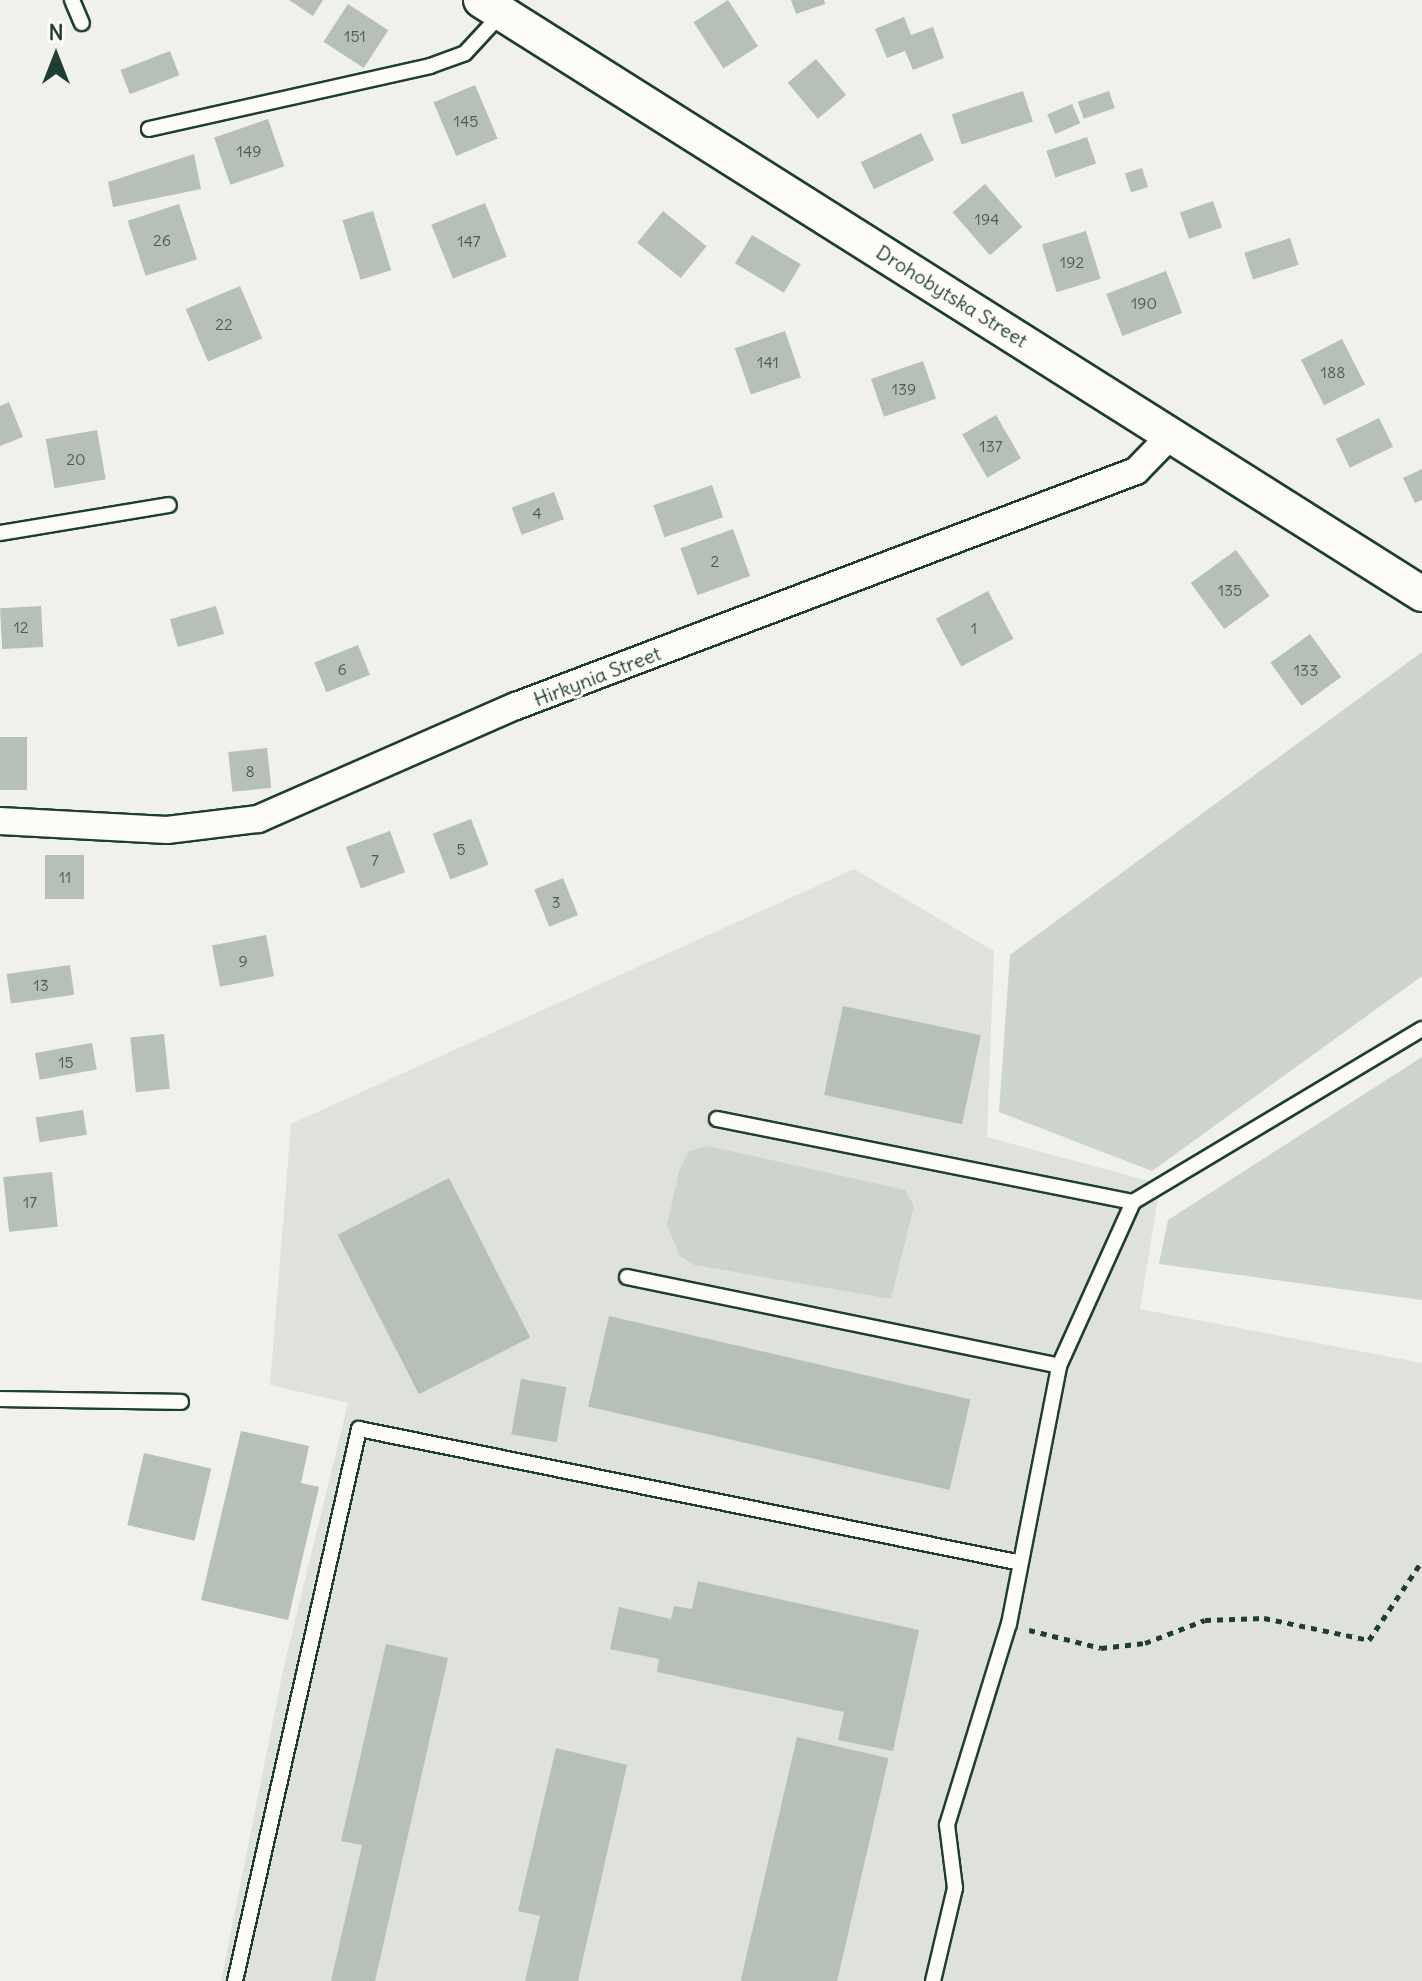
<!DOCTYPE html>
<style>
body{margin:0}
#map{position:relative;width:1422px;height:1981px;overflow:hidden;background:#f0f1eb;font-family:Delius,sans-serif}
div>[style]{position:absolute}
.built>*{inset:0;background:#dfe2dc}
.green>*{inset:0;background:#cdd3cd}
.building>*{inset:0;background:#b6bfb8;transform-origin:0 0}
.path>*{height:5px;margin-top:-2.5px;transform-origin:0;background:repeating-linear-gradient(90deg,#1f3d34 0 6px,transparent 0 12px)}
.roads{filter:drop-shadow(2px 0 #1f3d34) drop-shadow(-2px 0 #1f3d34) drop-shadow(0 2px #1f3d34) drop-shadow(0 -2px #1f3d34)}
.service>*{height:14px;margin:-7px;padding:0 7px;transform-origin:7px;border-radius:7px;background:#fdfcf7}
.minor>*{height:26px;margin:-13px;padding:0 13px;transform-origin:13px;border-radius:13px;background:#fdfcf7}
.tertiary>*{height:34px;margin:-17px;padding:0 17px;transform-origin:17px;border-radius:17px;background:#fdfcf7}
span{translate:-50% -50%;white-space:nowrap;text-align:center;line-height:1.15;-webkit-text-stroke:6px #fdfcf7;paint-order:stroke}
.number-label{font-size:16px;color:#455e55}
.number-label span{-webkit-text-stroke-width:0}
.street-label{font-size:20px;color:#1f3d34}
.north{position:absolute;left:16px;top:16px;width:80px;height:80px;-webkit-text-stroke:6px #fdfcf7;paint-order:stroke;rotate:0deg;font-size:22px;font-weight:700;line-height:32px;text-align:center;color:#1f3d34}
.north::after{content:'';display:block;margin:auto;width:28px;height:36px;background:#1f3d34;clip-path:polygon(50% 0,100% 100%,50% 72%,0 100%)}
</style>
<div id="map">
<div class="built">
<div style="clip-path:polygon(854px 869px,994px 951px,987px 1137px,1160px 1184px,1140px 1309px,1422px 1363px,1422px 1981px,221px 1981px,284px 1666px,348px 1403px,270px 1385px,291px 1124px)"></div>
</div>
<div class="green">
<div style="clip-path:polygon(1422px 652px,1422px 976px,1152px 1171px,999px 1112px,1010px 955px)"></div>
<div style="clip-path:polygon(1422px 1057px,1422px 1300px,1159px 1264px,1168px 1220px)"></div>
<div style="clip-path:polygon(708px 1146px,905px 1190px,914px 1206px,891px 1299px,694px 1265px,680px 1256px,667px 1225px,679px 1171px,689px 1151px)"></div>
</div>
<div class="building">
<div style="clip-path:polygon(289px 0,323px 0,313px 16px)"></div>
<div style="left:728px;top:0;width:55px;height:41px;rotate:57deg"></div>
<div style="clip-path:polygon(791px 0,824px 0,825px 4px,796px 14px)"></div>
<div style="left:348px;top:4px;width:48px;height:45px;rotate:33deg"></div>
<div style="clip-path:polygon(904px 17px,911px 35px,933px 27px,944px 58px,913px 70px,905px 51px,887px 58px,875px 29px)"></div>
<div style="left:170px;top:51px;width:26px;height:53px;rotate:69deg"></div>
<div style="left:816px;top:59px;width:47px;height:37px;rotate:50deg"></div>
<div style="left:475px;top:85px;width:58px;height:45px;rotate:67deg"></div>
<div style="left:1023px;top:91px;width:32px;height:75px;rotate:72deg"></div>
<div style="left:1109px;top:91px;width:18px;height:33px;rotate:71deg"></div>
<div style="left:1072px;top:104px;width:21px;height:27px;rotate:67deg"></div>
<div style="left:268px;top:119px;width:50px;height:57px;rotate:71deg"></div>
<div style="left:921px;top:133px;width:30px;height:67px;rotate:64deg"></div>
<div style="left:1087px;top:137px;width:28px;height:43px;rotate:71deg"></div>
<div style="clip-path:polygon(194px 154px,201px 189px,113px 207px,108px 182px)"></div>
<div style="left:1142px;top:168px;width:20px;height:18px;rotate:72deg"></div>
<div style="left:985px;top:184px;width:57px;height:43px;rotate:49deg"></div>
<div style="left:1213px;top:201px;width:28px;height:35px;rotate:71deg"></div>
<div style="left:485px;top:203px;width:58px;height:58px;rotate:68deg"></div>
<div style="left:179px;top:204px;width:58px;height:54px;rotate:72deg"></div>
<div style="left:373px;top:211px;width:62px;height:32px;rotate:73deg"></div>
<div style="left:663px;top:211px;width:56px;height:41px;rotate:39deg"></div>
<div style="left:1086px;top:231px;width:50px;height:46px;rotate:73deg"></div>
<div style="left:752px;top:235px;width:57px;height:33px;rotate:31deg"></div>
<div style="left:1290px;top:238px;width:28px;height:48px;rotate:72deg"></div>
<div style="left:1166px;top:271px;width:45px;height:64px;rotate:69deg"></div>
<div style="left:240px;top:286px;width:57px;height:59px;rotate:67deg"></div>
<div style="left:785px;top:331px;width:49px;height:53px;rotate:71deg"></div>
<div style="left:1342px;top:339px;width:51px;height:46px;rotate:63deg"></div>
<div style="left:923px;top:361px;width:40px;height:55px;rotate:71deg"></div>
<div style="clip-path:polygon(9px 402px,23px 437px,0 446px,0 406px)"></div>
<div style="left:996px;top:415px;width:50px;height:39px;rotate:60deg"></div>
<div style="left:1379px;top:418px;width:32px;height:48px;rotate:64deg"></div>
<div style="left:97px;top:430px;width:50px;height:52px;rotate:80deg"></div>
<div style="clip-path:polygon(1422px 469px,1422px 500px,1415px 503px,1403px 478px)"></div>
<div style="left:712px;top:485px;width:34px;height:62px;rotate:71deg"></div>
<div style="left:554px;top:492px;width:29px;height:45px;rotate:70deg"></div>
<div style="left:733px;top:529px;width:50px;height:56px;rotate:70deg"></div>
<div style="left:1236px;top:550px;width:57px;height:56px;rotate:54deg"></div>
<div style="left:988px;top:591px;width:54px;height:59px;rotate:62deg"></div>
<div style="left:41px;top:606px;width:41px;height:41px;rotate:87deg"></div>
<div style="left:216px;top:606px;width:29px;height:48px;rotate:74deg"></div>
<div style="left:1310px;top:634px;width:53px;height:49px;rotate:54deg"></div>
<div style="left:358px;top:645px;width:32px;height:47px;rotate:68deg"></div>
<div style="left:0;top:737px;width:27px;height:53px"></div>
<div style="left:267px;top:748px;width:40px;height:39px;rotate:84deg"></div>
<div style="left:471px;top:819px;width:49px;height:41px;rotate:69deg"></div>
<div style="left:390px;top:831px;width:44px;height:47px;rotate:70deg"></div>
<div style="left:45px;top:855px;width:39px;height:44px"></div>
<div style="left:563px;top:878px;width:40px;height:31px;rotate:68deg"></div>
<div style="left:266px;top:935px;width:42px;height:55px;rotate:79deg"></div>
<div style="left:70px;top:965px;width:30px;height:64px;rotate:82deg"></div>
<div style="left:843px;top:1006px;width:141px;height:91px;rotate:12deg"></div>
<div style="left:164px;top:1034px;width:55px;height:34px;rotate:84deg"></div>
<div style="left:92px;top:1043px;width:27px;height:58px;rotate:80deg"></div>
<div style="left:83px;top:1110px;width:25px;height:48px;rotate:81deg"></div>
<div style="left:52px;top:1172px;width:55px;height:49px;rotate:84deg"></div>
<div style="left:449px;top:1178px;width:179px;height:125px;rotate:63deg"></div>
<div style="left:609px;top:1316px;width:371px;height:93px;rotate:13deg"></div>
<div style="left:521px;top:1379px;width:46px;height:56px;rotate:10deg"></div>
<div style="clip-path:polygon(241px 1431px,309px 1446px,301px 1483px,319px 1487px,288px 1620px,201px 1600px)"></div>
<div style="left:144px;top:1453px;width:69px;height:74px;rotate:13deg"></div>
<div style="clip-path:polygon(698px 1581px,919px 1630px,893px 1751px,838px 1740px,844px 1712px,657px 1672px,659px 1659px,610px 1649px,619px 1607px,671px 1619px,674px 1606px,692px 1609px)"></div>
<div style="clip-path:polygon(386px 1644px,448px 1658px,375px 1981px,331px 1981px,362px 1845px,341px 1841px)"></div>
<div style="left:797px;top:1737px;width:94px;height:250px;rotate:13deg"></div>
<div style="clip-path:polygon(556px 1748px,627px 1765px,578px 1981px,525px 1981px,540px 1916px,518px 1911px)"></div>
</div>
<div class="path">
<div style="left:1029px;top:1630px;width:74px;rotate:14deg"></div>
<div style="left:1101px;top:1648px;width:44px;rotate:-6.5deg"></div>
<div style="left:1145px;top:1643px;width:64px;rotate:-21deg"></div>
<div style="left:1205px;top:1620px;width:59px;rotate:-1.9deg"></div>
<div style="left:1264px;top:1618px;width:107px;rotate:11.8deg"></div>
<div style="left:1369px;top:1640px;width:95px;rotate:-56.1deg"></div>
</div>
<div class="roads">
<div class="service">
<div style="left:72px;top:0;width:25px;rotate:67deg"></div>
<div style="left:149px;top:129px;width:288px;rotate:-12.6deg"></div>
<div style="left:430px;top:66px;width:37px;rotate:-20deg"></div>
<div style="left:465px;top:53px;width:54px;rotate:-47.2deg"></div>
<div style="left:0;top:533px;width:171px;rotate:-9.4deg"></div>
<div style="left:717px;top:1119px;width:424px;rotate:11.3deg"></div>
<div style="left:627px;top:1277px;width:441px;rotate:11.6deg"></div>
<div style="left:0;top:1399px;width:181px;rotate:0.9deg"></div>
<div style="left:235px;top:1981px;width:566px;rotate:-77.34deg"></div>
<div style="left:359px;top:1429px;width:670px;rotate:11.44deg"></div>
<div style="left:933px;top:1981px;width:96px;rotate:-76.7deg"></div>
<div style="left:955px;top:1888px;width:64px;rotate:-97.2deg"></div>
<div style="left:947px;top:1825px;width:210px;rotate:-72.9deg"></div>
<div style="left:1009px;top:1624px;width:263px;rotate:-79deg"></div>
<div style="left:1059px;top:1366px;width:180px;rotate:-65.7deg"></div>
<div style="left:1133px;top:1202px;width:337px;rotate:-30.9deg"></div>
</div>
<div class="minor">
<div style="left:0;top:821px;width:167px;rotate:3.1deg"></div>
<div style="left:167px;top:830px;width:92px;rotate:-6.9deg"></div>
<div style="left:258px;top:819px;width:282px;rotate:-23.7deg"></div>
<div style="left:516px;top:706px;width:663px;rotate:-20.76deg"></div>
<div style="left:1136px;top:471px;width:50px;rotate:-45.8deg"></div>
</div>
<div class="tertiary">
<div style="left:481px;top:0;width:1113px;rotate:32.26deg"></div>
</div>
</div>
<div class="number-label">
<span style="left:355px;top:36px">151</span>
<span style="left:466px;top:121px">145</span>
<span style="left:249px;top:151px">149</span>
<span style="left:987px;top:219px">194</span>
<span style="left:162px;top:240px">26</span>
<span style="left:469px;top:241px">147</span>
<span style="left:1072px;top:262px">192</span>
<span style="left:1144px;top:303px">190</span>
<span style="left:224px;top:324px">22</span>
<span style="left:768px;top:362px">141</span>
<span style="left:1333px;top:372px">188</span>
<span style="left:904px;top:389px">139</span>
<span style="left:991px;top:446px">137</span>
<span style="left:76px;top:459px">20</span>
<span style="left:537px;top:513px">4</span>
<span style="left:715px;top:561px">2</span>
<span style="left:1230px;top:590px">135</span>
<span style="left:21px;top:627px">12</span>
<span style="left:974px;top:628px">1</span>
<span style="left:342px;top:669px">6</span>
<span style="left:1306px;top:670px">133</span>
<span style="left:250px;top:771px">8</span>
<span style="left:461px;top:849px">5</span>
<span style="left:375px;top:860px">7</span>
<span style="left:65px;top:877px">11</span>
<span style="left:556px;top:902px">3</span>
<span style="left:243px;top:961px">9</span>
<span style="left:41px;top:985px">13</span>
<span style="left:66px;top:1062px">15</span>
<span style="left:30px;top:1202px">17</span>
</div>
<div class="street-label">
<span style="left:952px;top:296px;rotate:32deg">Drohobytska Street</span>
<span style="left:597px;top:676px;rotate:-21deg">Hirkynia Street</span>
</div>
<div class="north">N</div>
</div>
